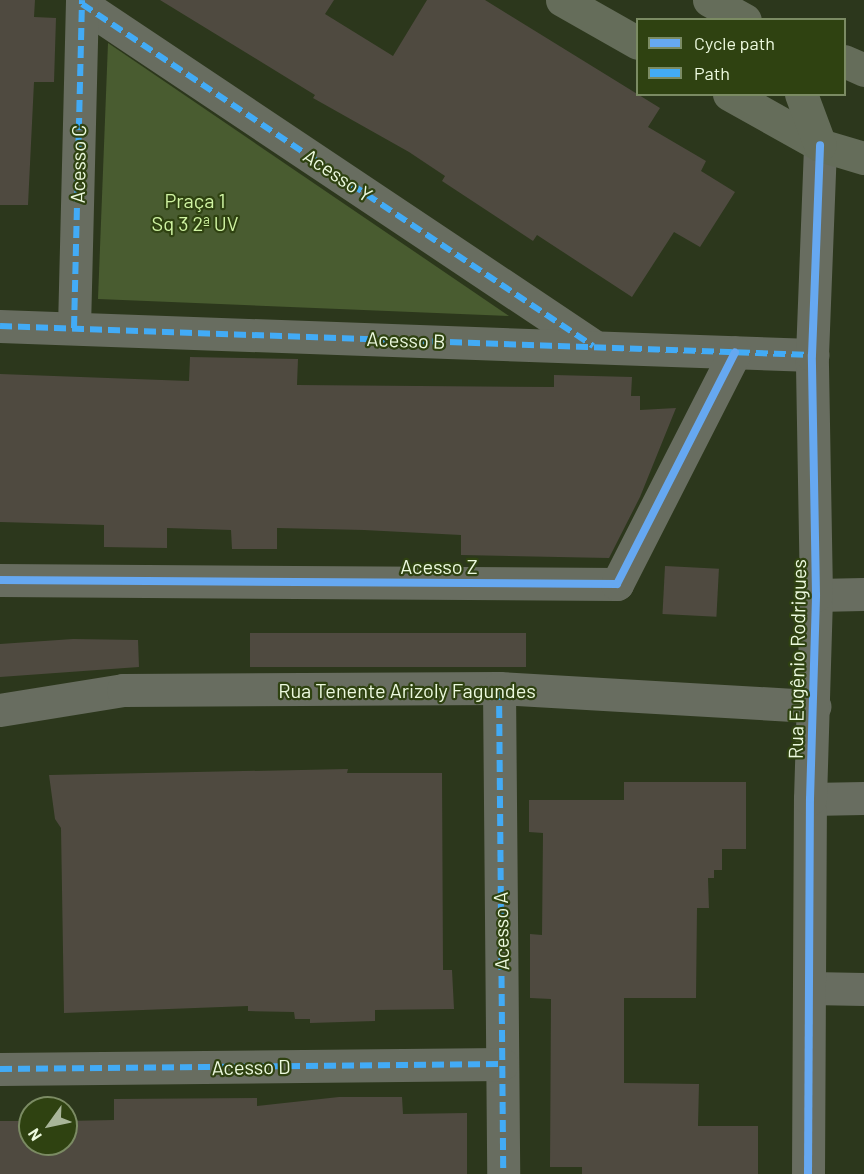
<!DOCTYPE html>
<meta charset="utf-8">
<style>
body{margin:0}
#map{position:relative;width:864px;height:1174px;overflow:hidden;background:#2c371c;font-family:Barlow,sans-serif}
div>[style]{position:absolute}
.green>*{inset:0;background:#495c30}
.building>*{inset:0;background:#4f4a40;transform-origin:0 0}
.minor>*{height:33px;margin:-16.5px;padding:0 16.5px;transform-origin:16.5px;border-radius:16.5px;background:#686d60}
.major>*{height:33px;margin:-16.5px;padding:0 16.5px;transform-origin:16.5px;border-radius:16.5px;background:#656d5a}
.quiet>*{height:6px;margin-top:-3px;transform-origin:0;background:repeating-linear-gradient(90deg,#42abf6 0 12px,transparent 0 18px)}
.cycleway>*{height:8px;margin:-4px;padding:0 4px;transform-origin:4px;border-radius:4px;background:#66a8f1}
span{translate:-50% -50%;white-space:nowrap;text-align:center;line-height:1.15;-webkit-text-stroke:4.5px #2f4211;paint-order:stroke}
.street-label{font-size:20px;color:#ecf9de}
.park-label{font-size:20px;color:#cff3a2}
.legend{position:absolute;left:636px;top:18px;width:210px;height:78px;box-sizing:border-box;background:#2f4211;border:2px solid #7b8b63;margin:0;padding:8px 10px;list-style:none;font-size:18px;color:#ecf9de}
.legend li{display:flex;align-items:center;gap:12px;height:30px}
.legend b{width:30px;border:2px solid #7b8b63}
.north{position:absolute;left:18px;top:1096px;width:60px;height:60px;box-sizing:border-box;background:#2f4211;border:2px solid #7b8b63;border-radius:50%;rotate:237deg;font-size:16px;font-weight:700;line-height:24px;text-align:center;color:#ecf9de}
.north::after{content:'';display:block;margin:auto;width:21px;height:27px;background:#a9b59a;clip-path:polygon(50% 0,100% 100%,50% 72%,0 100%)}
</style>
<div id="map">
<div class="green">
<div style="clip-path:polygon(108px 43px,509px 316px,98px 299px)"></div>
</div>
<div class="building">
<div style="clip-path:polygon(0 0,35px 0,34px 17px,56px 18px,54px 82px,34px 82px,28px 205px,0 205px)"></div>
<div style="clip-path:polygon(160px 0,334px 0,325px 14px,393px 56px,427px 0,485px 0,660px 108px,648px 127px,706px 161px,701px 171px,735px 192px,700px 247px,674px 232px,632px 297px,537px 235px,533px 241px,442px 181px,445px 176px,409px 152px,313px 98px,315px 95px)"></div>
<div style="clip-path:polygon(190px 357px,298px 359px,297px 385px,554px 387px,554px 375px,632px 377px,631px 396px,640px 396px,640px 410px,676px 408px,640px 497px,609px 558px,461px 555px,461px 535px,364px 530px,277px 528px,277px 549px,232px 549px,231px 530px,167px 528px,167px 548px,104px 547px,104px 525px,0 522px,0 374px,189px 381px)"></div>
<div style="left:665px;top:566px;width:54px;height:48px;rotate:3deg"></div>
<div style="left:526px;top:633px;width:34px;height:276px;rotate:90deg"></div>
<div style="clip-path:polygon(73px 639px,138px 640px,139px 667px,0 677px,0 644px)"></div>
<div style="clip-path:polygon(348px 769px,347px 773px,442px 773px,443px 970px,452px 970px,454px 1009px,375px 1010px,375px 1021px,310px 1023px,310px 1019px,295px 1019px,294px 1012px,248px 1011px,248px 1006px,64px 1013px,61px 828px,55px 819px,49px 775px)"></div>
<div style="clip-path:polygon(624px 782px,746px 782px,746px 849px,722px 849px,722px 870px,714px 870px,714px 878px,708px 878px,709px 908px,697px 908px,696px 998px,624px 998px,624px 1083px,699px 1084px,698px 1126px,758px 1126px,758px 1174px,582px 1174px,582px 1167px,550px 1167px,551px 999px,530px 998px,530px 934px,542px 935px,543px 833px,529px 832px,529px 800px,624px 800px)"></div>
<div style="clip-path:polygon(339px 1097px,402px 1097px,403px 1114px,467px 1113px,467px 1174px,0 1174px,0 1121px,30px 1121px,30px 1144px,66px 1144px,66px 1121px,114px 1120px,114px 1099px,257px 1098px,257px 1106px)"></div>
</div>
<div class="minor">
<div style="left:82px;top:4px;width:616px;rotate:33.74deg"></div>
<div style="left:0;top:326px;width:813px;rotate:2.05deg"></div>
<div style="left:74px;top:328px;width:328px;rotate:-88.6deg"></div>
<div style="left:0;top:580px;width:617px;rotate:0.37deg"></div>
<div style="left:617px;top:584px;width:260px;rotate:-63deg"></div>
<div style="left:816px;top:595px;width:48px;rotate:-1.2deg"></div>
<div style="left:499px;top:688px;width:486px;rotate:89.5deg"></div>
<div style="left:0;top:710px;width:125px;rotate:-9.2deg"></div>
<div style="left:123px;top:690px;width:376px;rotate:-0.3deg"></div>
<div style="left:499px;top:688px;width:316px;rotate:3.3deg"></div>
<div style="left:810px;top:799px;width:54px;rotate:-1.1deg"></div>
<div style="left:811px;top:988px;width:53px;rotate:1.1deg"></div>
<div style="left:0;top:1069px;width:502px;rotate:-0.57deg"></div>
<div style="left:808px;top:1174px;width:375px;rotate:-89.7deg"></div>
<div style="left:810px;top:799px;width:204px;rotate:-88.3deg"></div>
<div style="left:816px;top:595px;width:240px;rotate:-91deg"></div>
<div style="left:812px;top:355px;width:210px;rotate:-87.8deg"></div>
</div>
<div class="major">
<div style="left:562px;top:0;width:87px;rotate:29.5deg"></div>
<div style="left:709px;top:0;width:41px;rotate:29.1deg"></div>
<div style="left:844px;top:61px;width:22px;rotate:24deg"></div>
<div style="left:729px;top:94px;width:104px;rotate:29.3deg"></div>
<div style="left:820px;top:145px;width:46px;rotate:16.5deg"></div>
<div style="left:801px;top:94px;width:54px;rotate:69.6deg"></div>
</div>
<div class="quiet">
<div style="left:82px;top:4px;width:615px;rotate:33.79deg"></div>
<div style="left:0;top:326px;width:813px;rotate:2.05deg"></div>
<div style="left:74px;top:328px;width:328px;rotate:-88.6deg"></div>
<div style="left:499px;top:688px;width:486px;rotate:89.5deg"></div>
<div style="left:0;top:1069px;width:502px;rotate:-0.57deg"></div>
</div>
<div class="cycleway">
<div style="left:0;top:580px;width:617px;rotate:0.37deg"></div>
<div style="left:617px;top:584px;width:260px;rotate:-63deg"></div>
<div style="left:808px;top:1174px;width:375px;rotate:-89.7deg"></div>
<div style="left:810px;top:799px;width:204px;rotate:-88.3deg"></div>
<div style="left:816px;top:595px;width:240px;rotate:-91deg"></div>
<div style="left:812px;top:355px;width:210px;rotate:-87.8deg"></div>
</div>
<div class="street-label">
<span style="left:78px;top:164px;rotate:-89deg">Acesso C</span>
<span style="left:338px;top:175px;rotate:34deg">Acesso Y</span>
<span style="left:406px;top:340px;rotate:2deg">Acesso B</span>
<span style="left:439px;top:566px">Acesso Z</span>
<span style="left:797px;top:659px;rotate:-89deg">Rua Eugênio Rodrigues</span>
<span style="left:407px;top:690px">Rua Tenente Arizoly Fagundes</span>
<span style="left:501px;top:931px;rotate:-91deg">Acesso A</span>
<span style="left:251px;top:1067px;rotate:-1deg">Acesso D</span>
</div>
<div class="park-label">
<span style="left:195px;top:212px">Praça 1<br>Sq 3 2ª UV</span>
</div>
<ul class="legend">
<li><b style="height:8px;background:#66a8f1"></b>Cycle path</li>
<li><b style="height:8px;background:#42abf6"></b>Path</li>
</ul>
<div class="north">N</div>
</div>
